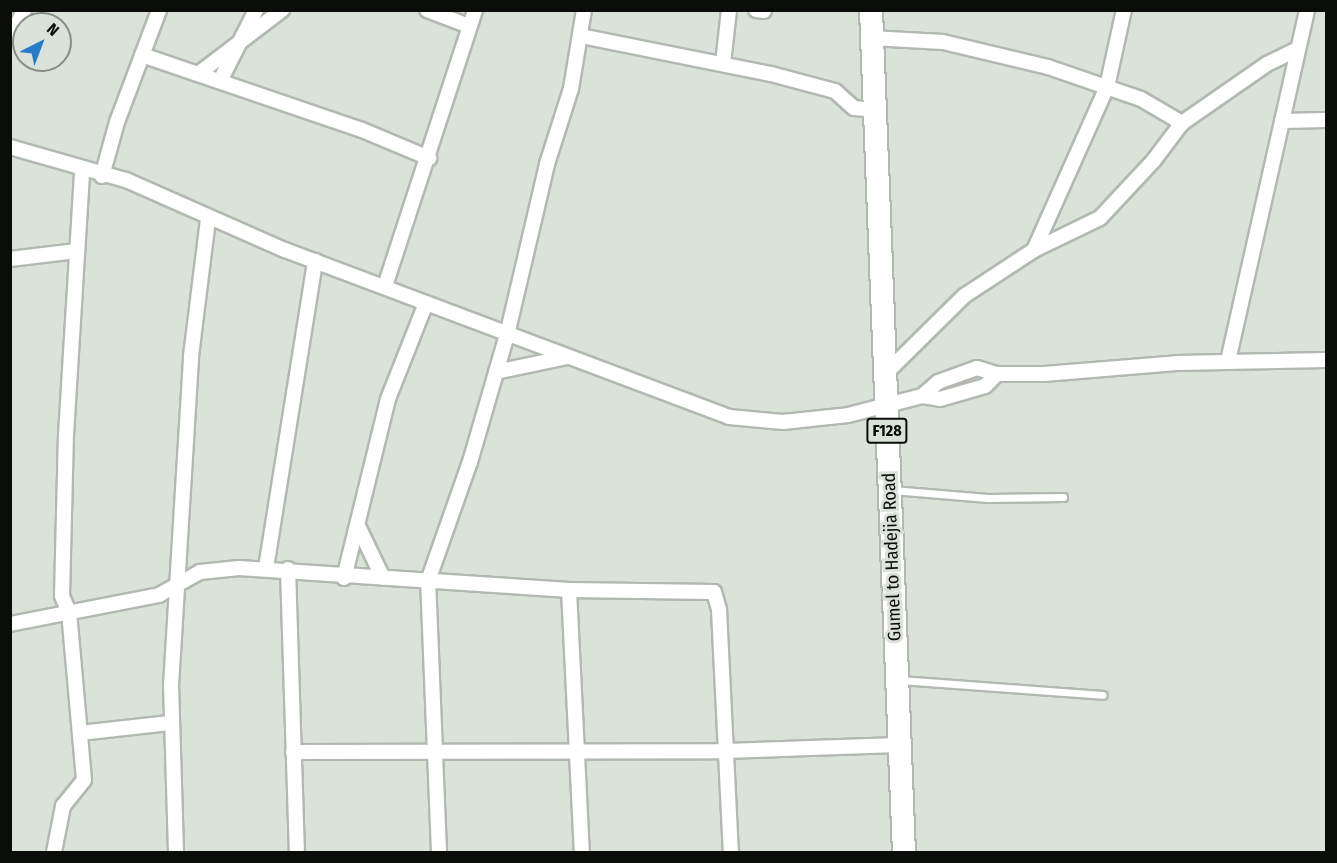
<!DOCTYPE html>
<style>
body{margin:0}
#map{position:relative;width:1337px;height:863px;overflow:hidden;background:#dbe2da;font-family:"Fira Sans Condensed",sans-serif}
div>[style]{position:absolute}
.roads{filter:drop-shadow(2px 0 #b1b9b1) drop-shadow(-2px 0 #b1b9b1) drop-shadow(0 2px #b1b9b1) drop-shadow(0 -2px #b1b9b1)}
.lane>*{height:7px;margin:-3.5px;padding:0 3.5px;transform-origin:3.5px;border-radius:3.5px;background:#fff}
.street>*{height:14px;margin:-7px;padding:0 7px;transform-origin:7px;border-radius:7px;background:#fff}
.primary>*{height:22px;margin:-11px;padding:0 11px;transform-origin:11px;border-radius:11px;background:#fff}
span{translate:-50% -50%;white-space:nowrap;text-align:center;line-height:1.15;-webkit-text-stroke:6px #dbe2da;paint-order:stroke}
.shield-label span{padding:2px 4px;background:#dbe2da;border:2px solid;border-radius:4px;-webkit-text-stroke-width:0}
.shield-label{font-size:16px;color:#0a0d0a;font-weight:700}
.street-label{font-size:18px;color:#0a0d0a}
.frame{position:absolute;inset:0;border:12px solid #0a0d0a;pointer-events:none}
.north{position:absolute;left:12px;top:12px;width:60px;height:60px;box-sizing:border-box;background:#dbe2da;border:2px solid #878d87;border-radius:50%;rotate:42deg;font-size:16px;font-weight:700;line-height:24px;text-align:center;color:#0a0d0a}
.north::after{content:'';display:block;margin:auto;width:21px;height:27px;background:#277cca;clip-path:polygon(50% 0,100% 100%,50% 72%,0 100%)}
</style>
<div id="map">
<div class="roads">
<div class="lane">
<div style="left:892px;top:490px;width:96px;rotate:4.8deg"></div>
<div style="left:988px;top:498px;width:75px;rotate:-0.8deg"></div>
<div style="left:900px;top:680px;width:203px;rotate:4.2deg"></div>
</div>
<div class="street">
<div style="left:427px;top:10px;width:45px;rotate:20.9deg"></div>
<div style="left:756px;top:10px;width:8px;rotate:7deg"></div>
<div style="left:581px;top:36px;width:194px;rotate:11.3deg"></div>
<div style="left:771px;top:74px;width:66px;rotate:14.9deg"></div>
<div style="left:835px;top:91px;width:25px;rotate:42deg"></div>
<div style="left:854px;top:108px;width:22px;rotate:5deg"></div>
<div style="left:10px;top:38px;width:31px;rotate:-63deg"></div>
<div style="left:871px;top:38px;width:72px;rotate:3.2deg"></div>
<div style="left:943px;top:42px;width:108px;rotate:13.4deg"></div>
<div style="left:1048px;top:67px;width:98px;rotate:19deg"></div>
<div style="left:1141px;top:99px;width:48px;rotate:30.3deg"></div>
<div style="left:142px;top:55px;width:232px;rotate:18.8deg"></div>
<div style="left:362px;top:130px;width:73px;rotate:22.7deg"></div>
<div style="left:723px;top:63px;width:53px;rotate:-83.5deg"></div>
<div style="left:198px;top:74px;width:106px;rotate:-37.3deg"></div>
<div style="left:220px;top:81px;width:80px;rotate:-63.1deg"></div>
<div style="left:1282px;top:121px;width:44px;rotate:-1.3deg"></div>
<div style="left:10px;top:147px;width:121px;rotate:15.9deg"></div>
<div style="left:126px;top:180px;width:174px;rotate:23.8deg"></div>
<div style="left:285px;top:250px;width:474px;rotate:20.6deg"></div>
<div style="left:729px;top:417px;width:54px;rotate:5.3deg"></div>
<div style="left:783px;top:422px;width:65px;rotate:-6.1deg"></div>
<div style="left:848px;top:415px;width:76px;rotate:-14.4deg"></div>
<div style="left:922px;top:396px;width:18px;rotate:9deg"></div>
<div style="left:940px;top:399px;width:47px;rotate:-16.1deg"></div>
<div style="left:985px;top:386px;width:17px;rotate:-45deg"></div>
<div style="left:102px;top:176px;width:56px;rotate:-74.5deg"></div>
<div style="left:117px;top:122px;width:120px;rotate:-69.4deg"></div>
<div style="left:1034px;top:250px;width:179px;rotate:-65.9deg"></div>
<div style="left:1107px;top:87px;width:79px;rotate:-77.6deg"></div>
<div style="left:10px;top:259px;width:67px;rotate:-6.8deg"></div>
<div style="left:385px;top:286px;width:290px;rotate:-71.9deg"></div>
<div style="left:1228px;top:361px;width:360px;rotate:-77.3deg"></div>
<div style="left:496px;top:372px;width:73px;rotate:-11.9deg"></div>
<div style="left:886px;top:373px;width:110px;rotate:-44.6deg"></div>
<div style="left:964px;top:296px;width:84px;rotate:-33.3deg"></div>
<div style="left:1034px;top:250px;width:73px;rotate:-25.9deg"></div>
<div style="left:1100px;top:218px;width:79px;rotate:-47deg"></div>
<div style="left:1154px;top:160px;width:46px;rotate:-52.9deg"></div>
<div style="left:1182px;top:123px;width:103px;rotate:-34.8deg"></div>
<div style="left:1267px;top:64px;width:34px;rotate:-26deg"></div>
<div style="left:922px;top:396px;width:21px;rotate:-41deg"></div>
<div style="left:938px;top:382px;width:41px;rotate:-19.7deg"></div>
<div style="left:977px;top:368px;width:21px;rotate:17deg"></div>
<div style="left:997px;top:374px;width:47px"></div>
<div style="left:1044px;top:374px;width:133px;rotate:-4.7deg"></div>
<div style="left:1177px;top:363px;width:149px;rotate:-1.2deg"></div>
<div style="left:359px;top:528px;width:55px;rotate:64.4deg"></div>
<div style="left:266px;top:568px;width:311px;rotate:-80.9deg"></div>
<div style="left:288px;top:569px;width:283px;rotate:88.2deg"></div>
<div style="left:344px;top:578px;width:184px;rotate:-76.2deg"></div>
<div style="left:388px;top:399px;width:103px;rotate:-68.4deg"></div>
<div style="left:569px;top:590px;width:262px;rotate:87.2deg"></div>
<div style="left:10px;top:624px;width:152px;rotate:-11deg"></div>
<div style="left:159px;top:595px;width:47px;rotate:-29.3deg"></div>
<div style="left:200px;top:572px;width:39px;rotate:-6deg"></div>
<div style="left:239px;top:568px;width:331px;rotate:3.8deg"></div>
<div style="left:569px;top:590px;width:145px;rotate:0.8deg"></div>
<div style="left:714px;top:592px;width:19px;rotate:74deg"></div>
<div style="left:719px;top:610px;width:242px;rotate:87.2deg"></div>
<div style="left:80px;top:733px;width:90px;rotate:-6.4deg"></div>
<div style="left:293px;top:752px;width:433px;rotate:-0.1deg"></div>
<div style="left:726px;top:751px;width:173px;rotate:-2deg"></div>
<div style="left:54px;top:852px;width:47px;rotate:-78.9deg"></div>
<div style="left:63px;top:806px;width:33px;rotate:-51deg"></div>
<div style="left:84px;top:780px;width:169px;rotate:-95.1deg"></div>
<div style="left:69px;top:612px;width:17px;rotate:-114deg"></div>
<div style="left:62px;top:596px;width:161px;rotate:-88.6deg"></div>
<div style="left:66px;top:435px;width:265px;rotate:-86.5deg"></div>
<div style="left:176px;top:852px;width:166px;rotate:-91.7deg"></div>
<div style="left:171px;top:686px;width:331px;rotate:-86.5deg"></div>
<div style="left:191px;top:356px;width:138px;rotate:-82.9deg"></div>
<div style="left:439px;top:852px;width:271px;rotate:-92.3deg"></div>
<div style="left:428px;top:581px;width:126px;rotate:-70.6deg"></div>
<div style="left:470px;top:462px;width:132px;rotate:-73.8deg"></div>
<div style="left:507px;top:335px;width:176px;rotate:-76.8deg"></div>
<div style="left:547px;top:164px;width:79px;rotate:-72.3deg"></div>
<div style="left:571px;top:89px;width:80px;rotate:-80.7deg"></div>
</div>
<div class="primary">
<div style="left:871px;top:10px;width:843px;rotate:87.76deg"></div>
</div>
</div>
<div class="shield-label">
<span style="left:887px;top:431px">F128</span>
</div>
<div class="street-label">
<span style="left:892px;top:557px;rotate:-92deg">Gumel to Hadejia Road</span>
</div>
<div class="frame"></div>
<div class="north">N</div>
</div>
